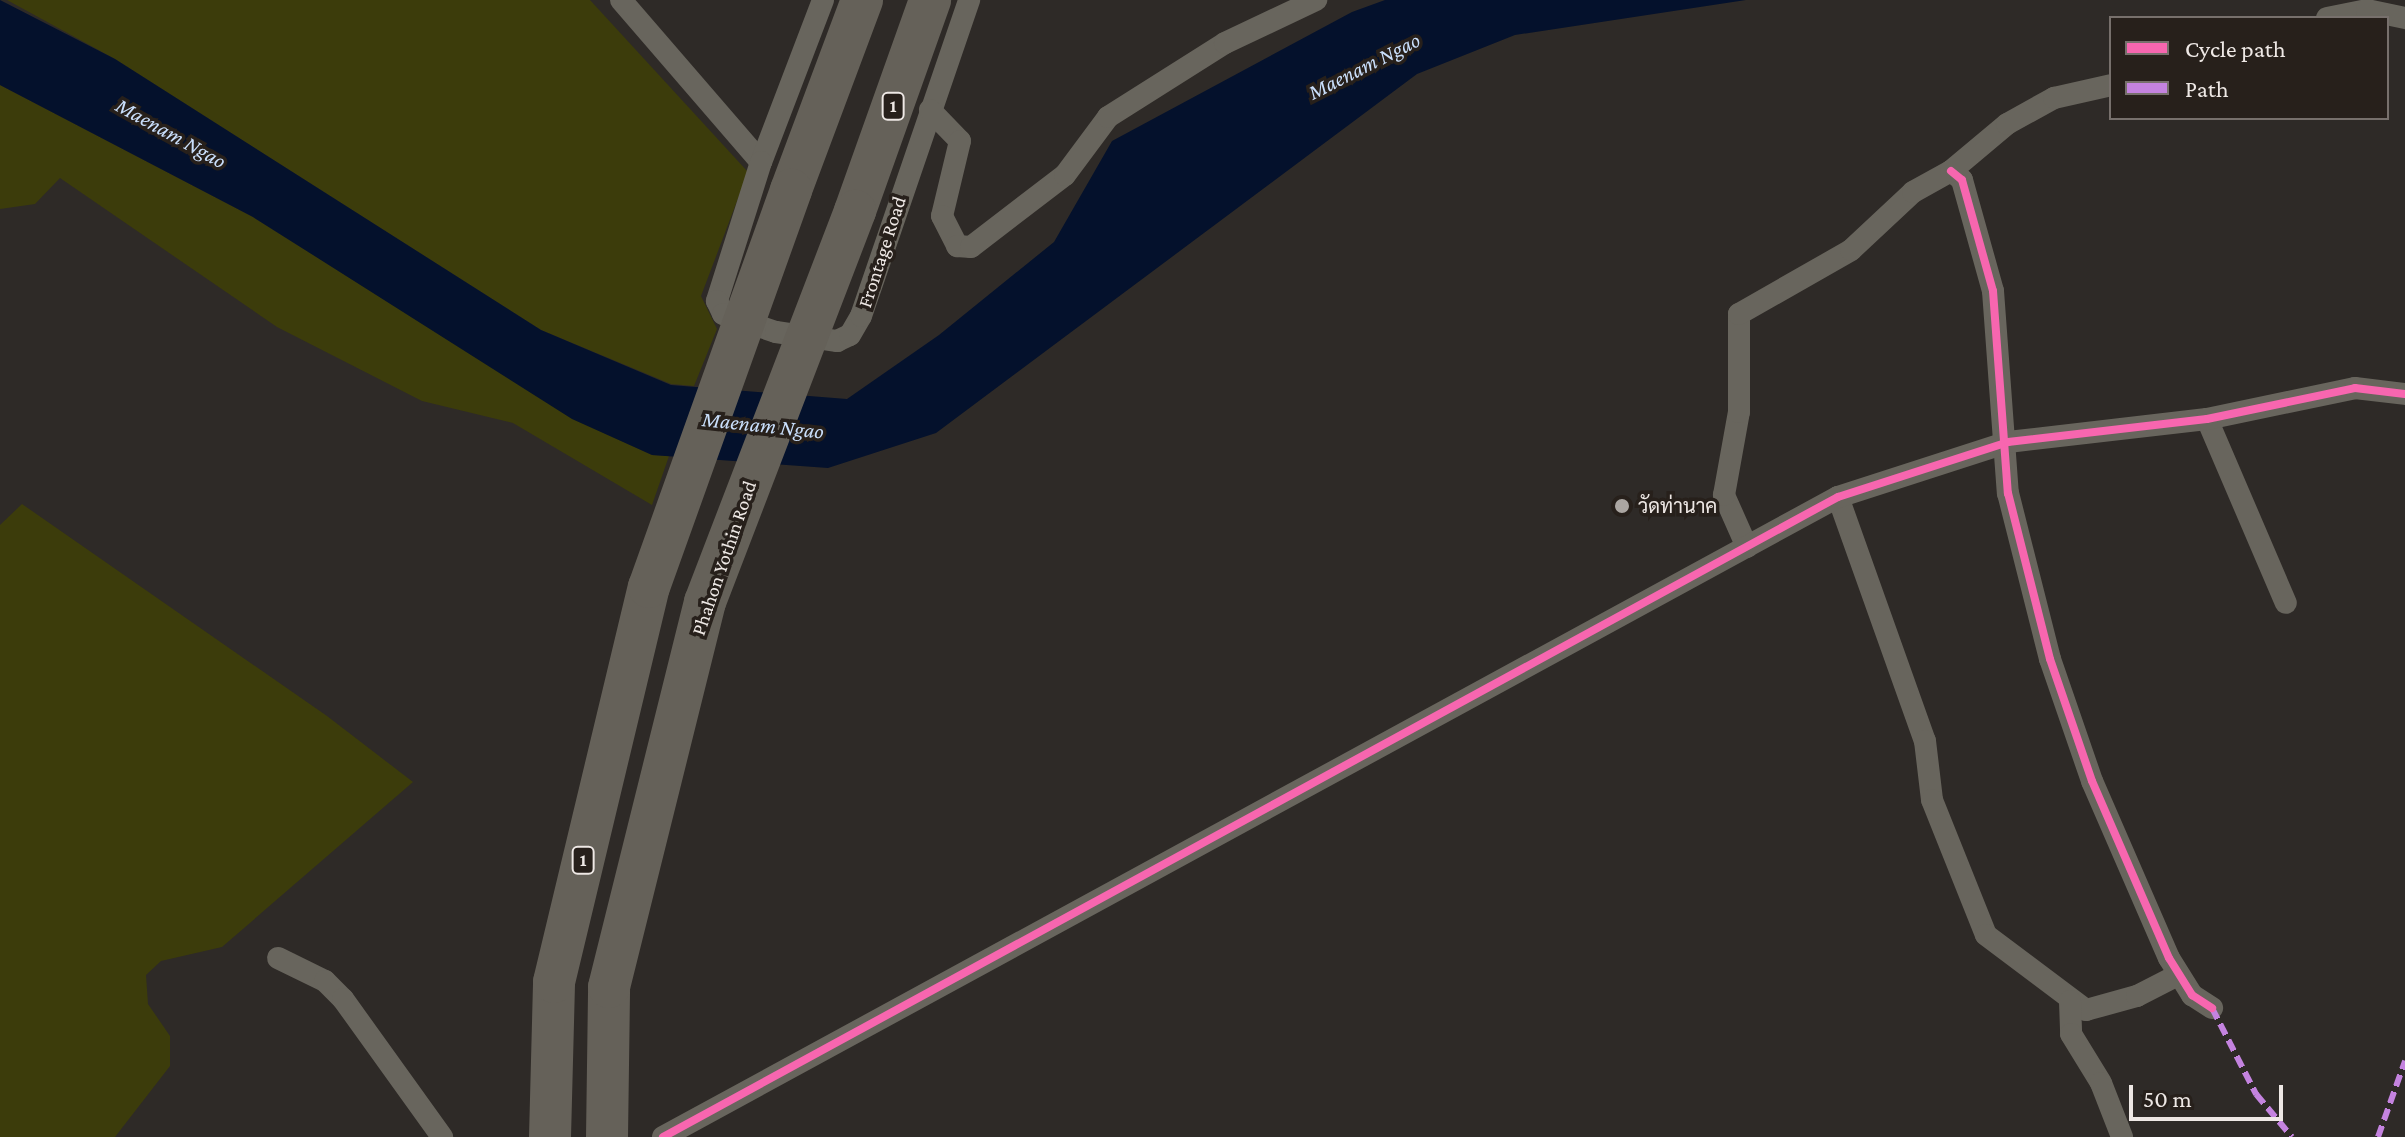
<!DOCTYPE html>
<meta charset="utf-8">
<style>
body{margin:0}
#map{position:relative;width:2405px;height:1137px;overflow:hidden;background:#2e2a27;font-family:"Crimson Pro",Sarabun,serif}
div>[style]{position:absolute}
.green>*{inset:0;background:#3c3c0b}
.water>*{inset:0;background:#04112c}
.street>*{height:22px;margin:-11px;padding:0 11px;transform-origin:11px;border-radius:11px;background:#68655d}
.highway>*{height:42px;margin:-21px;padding:0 21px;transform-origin:21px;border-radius:21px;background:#656159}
.highway-bridge>*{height:42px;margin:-21px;padding:0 21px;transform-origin:21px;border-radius:21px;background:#656159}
.quiet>*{height:6px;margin-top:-3px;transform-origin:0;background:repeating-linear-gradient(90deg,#c483df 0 12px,transparent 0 18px)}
.cycleway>*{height:8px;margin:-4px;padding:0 4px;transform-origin:4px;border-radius:4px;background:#f766af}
.dots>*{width:22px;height:22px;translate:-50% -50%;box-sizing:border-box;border:4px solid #27201b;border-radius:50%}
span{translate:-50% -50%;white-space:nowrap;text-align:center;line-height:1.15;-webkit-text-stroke:7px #27201b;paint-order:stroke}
.shield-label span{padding:2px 6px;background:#27201b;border:2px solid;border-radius:6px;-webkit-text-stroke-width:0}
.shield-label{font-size:18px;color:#eee8e5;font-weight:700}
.street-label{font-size:20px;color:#eee8e5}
.poi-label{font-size:20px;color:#eee8e5}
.left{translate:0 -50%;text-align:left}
.water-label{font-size:22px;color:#cadffb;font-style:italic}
.legend{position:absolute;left:2109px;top:16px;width:280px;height:104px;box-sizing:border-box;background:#27201b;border:2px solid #77706c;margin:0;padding:10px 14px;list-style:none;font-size:24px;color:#eee8e5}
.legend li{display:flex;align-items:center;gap:16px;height:40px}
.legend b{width:40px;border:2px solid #77706c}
.scale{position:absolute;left:2129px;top:1085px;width:154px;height:36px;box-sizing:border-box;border:4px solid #eee8e5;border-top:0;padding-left:10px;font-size:24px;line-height:28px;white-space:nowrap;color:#eee8e5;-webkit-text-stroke:6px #27201b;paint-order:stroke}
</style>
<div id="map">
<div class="green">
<div style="clip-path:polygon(7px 0,590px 0,748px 172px,701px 296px,717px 329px,694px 386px,671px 384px,541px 330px,115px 59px)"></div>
<div style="clip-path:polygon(0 85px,253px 217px,572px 418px,652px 455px,669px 456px,652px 505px,513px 423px,422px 401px,277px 327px,60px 178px,35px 204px,0 209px)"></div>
<div style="clip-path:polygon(22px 504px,327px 716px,413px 782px,222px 947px,161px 961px,146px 975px,148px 1004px,170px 1036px,170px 1066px,115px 1137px,0 1137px,0 525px)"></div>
</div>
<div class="water">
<div style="clip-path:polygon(0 0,115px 59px,541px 330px,671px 385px,847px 399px,939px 335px,1054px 242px,1112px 141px,1352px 12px,1385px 0,1746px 0,1515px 35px,1417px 74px,936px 433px,828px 468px,652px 455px,572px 419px,253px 217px,0 85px)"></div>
</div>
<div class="street">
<div style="left:621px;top:0;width:214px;rotate:49.2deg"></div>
<div style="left:823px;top:0;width:173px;rotate:110.9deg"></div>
<div style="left:761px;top:162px;width:146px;rotate:107.6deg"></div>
<div style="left:717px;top:301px;width:14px;rotate:65deg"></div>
<div style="left:723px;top:314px;width:56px;rotate:18.8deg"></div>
<div style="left:776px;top:332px;width:62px;rotate:8.4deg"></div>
<div style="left:837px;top:341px;width:14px;rotate:-25deg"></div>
<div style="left:850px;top:335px;width:22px;rotate:-60deg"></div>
<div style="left:861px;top:316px;width:334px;rotate:-71.1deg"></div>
<div style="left:2327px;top:18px;width:41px;rotate:-11.3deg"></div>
<div style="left:2367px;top:10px;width:39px;rotate:12deg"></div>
<div style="left:930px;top:110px;width:43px;rotate:45.9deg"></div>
<div style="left:960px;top:141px;width:77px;rotate:103.5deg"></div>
<div style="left:942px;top:216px;width:34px;rotate:63deg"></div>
<div style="left:957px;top:246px;width:14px;rotate:4deg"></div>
<div style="left:971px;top:247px;width:118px;rotate:-37.5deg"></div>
<div style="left:1065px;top:175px;width:72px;rotate:-53.4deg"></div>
<div style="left:1108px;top:117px;width:138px;rotate:-32.3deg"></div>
<div style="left:1225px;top:43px;width:101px;rotate:-25.3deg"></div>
<div style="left:1951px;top:171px;width:14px;rotate:39deg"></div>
<div style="left:1962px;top:180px;width:115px;rotate:74.4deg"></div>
<div style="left:1993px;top:291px;width:203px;rotate:85.8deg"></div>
<div style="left:2008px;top:493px;width:171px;rotate:75.8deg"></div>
<div style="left:2050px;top:659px;width:129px;rotate:71deg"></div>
<div style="left:2092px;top:781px;width:193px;rotate:66.5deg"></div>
<div style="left:2169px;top:958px;width:44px;rotate:58.1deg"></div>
<div style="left:2192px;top:995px;width:24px;rotate:33deg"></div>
<div style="left:2207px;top:419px;width:200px;rotate:66.8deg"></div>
<div style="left:1838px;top:497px;width:259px;rotate:70.4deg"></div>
<div style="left:1925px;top:741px;width:59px;rotate:83.2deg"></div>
<div style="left:1932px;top:800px;width:145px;rotate:68.2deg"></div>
<div style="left:1986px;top:935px;width:125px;rotate:36.9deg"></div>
<div style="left:2086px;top:1010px;width:53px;rotate:-15.4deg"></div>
<div style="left:2137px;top:996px;width:46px;rotate:-27.1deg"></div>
<div style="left:1747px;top:547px;width:57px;rotate:-113.9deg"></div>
<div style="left:1724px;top:495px;width:84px;rotate:-79.8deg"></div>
<div style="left:1739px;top:412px;width:98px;rotate:-90deg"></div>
<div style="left:1739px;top:314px;width:129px;rotate:-29.7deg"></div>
<div style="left:1851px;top:250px;width:85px;rotate:-43.1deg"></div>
<div style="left:1913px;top:192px;width:43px;rotate:-28.9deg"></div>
<div style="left:1951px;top:171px;width:73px;rotate:-40deg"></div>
<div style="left:2007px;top:124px;width:54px;rotate:-29deg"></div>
<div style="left:2054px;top:98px;width:58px;rotate:-12.8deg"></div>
<div style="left:278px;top:958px;width:52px;rotate:26.1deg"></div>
<div style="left:325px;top:981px;width:25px;rotate:45deg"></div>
<div style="left:343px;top:999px;width:170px;rotate:54.3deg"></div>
<div style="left:2070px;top:1001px;width:33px;rotate:88deg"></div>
<div style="left:2071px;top:1034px;width:57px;rotate:58.5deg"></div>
<div style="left:2101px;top:1083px;width:58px;rotate:68.7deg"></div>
<div style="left:663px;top:1137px;width:1338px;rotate:-28.58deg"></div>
<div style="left:1838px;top:497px;width:179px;rotate:-17.9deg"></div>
<div style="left:2008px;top:442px;width:200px;rotate:-6.6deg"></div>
<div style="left:2207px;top:419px;width:151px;rotate:-11.8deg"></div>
<div style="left:2355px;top:388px;width:50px;rotate:6.8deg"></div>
</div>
<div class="highway">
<div style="left:791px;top:190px;width:203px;rotate:-69.5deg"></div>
<div style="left:855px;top:211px;width:224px;rotate:-70.4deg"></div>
<div style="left:550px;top:1137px;width:155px;rotate:-88.5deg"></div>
<div style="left:554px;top:982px;width:406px;rotate:-76.5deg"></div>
<div style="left:607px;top:1137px;width:150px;rotate:-89.2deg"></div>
<div style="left:609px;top:987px;width:397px;rotate:-76deg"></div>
</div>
<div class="highway-bridge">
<div style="left:649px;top:587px;width:422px;rotate:-70.3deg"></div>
<div style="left:705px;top:602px;width:419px;rotate:-69deg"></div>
</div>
<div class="quiet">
<div style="left:2212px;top:1008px;width:97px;rotate:62.9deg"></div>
<div style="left:2256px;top:1094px;width:56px;rotate:50.1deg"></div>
<div style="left:2378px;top:1137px;width:81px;rotate:-70.4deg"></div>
</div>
<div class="cycleway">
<div style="left:1951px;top:171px;width:14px;rotate:39deg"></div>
<div style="left:1962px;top:180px;width:115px;rotate:74.4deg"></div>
<div style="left:1993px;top:291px;width:203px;rotate:85.8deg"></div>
<div style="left:2008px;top:493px;width:171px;rotate:75.8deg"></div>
<div style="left:2050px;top:659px;width:129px;rotate:71deg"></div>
<div style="left:2092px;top:781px;width:193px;rotate:66.5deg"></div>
<div style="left:2169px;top:958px;width:44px;rotate:58.1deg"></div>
<div style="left:2192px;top:995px;width:24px;rotate:33deg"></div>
<div style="left:663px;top:1137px;width:1338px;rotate:-28.58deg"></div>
<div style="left:1838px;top:497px;width:179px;rotate:-17.9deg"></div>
<div style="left:2008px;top:442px;width:200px;rotate:-6.6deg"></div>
<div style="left:2207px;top:419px;width:151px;rotate:-11.8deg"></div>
<div style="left:2355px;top:388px;width:50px;rotate:6.8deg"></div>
</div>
<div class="dots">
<div style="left:1622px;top:506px;background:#aba6a2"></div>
</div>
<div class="shield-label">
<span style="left:893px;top:106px">1</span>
<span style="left:583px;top:860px">1</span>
</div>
<div class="street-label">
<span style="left:882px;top:252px;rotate:-72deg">Frontage Road</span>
<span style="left:724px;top:558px;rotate:-71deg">Phahon Yothin Road</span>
</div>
<div class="poi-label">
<span class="left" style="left:1638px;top:506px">วัดท่านาค</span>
</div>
<div class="water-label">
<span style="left:1364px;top:66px;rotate:-27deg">Maenam Ngao</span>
<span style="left:171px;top:133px;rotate:29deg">Maenam Ngao</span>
<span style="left:763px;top:425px;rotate:6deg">Maenam Ngao</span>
</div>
<ul class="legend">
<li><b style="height:10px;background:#f766af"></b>Cycle path</li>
<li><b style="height:10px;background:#c483df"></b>Path</li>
</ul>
<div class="scale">50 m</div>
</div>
